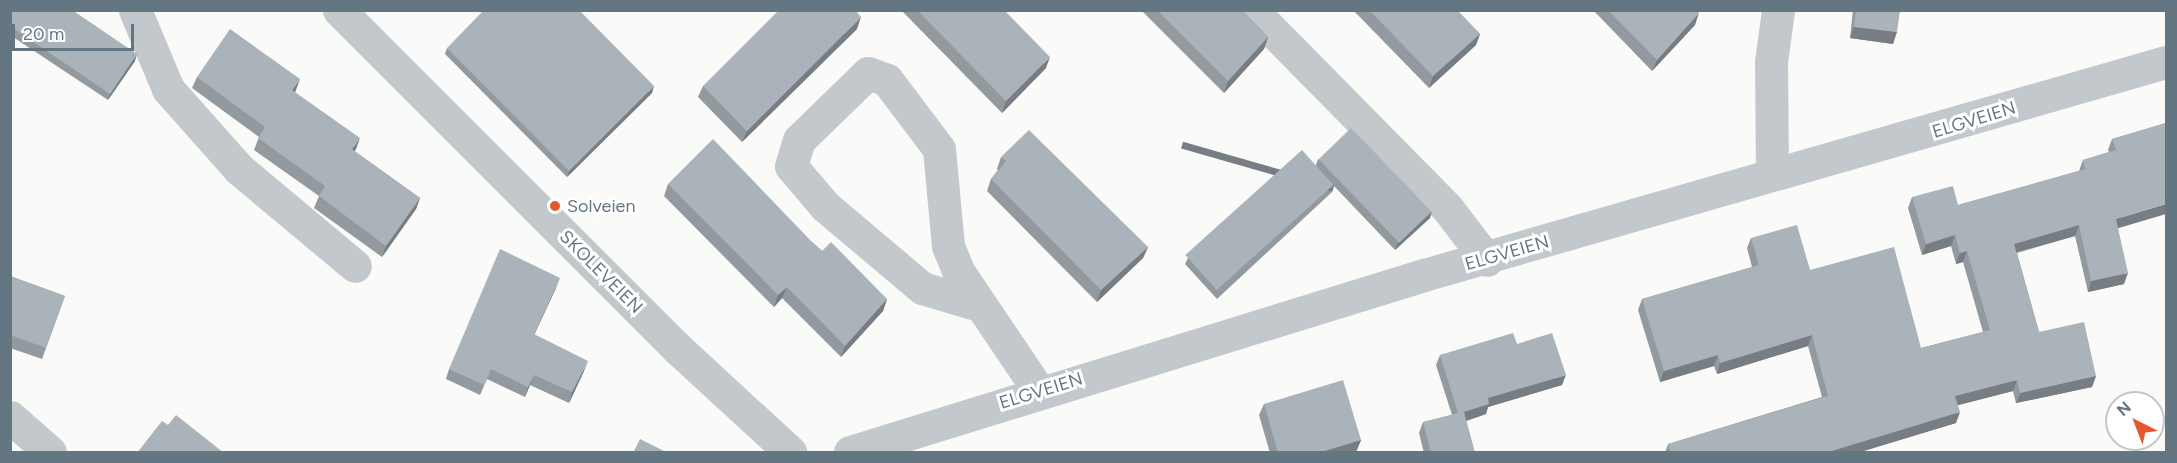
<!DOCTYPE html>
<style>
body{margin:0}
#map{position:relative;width:2177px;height:463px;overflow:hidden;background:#fafaf8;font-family:Figtree,sans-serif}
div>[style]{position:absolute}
.minor>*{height:33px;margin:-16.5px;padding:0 16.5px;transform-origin:16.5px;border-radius:16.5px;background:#c3c8cc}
.wall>*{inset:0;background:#929a9f}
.shaded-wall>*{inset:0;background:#777d82;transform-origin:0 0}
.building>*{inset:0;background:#aab3b9;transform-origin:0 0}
.dots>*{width:16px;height:16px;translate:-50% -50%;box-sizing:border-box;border:3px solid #fff;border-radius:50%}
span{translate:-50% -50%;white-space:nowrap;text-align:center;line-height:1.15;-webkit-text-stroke:6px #fff;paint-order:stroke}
.street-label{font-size:18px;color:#657683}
.poi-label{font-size:18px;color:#657683}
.left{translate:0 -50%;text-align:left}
.frame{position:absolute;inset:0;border:12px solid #657683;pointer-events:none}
.north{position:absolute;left:2105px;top:391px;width:60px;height:60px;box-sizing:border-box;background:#fff;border:2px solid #c1c8cd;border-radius:50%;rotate:318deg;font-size:16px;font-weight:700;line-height:24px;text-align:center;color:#657683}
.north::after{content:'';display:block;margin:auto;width:21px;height:27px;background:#e4572e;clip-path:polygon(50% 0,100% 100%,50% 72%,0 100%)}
.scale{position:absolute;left:12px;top:24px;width:122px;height:27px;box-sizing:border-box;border:3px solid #657683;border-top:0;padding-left:8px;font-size:18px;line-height:21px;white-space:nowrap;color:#657683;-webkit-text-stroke:4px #fff;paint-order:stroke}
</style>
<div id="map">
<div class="minor">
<div style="left:135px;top:10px;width:86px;rotate:67.3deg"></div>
<div style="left:168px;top:89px;width:107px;rotate:48.4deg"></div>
<div style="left:239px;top:169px;width:151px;rotate:39.9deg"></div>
<div style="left:339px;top:10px;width:478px;rotate:45deg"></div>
<div style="left:677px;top:348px;width:154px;rotate:42.6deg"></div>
<div style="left:1252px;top:10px;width:279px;rotate:45.4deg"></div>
<div style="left:1448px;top:209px;width:64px;rotate:52.6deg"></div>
<div style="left:1772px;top:174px;width:112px;rotate:-90.5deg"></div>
<div style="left:1771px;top:62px;width:52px;rotate:-82.3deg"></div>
<div style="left:979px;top:305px;width:59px;rotate:-163.4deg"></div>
<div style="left:922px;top:288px;width:127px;rotate:-139.8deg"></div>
<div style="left:825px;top:206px;width:52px;rotate:-130.4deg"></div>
<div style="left:791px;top:166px;width:27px;rotate:-73deg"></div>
<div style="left:799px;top:140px;width:96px;rotate:-44.2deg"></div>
<div style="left:868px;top:73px;width:20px;rotate:20deg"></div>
<div style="left:887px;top:80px;width:86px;rotate:53deg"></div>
<div style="left:939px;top:149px;width:97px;rotate:84.7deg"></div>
<div style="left:948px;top:246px;width:27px;rotate:68deg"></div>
<div style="left:958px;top:271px;width:145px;rotate:56deg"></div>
<div style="left:10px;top:417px;width:53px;rotate:41.2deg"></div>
<div style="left:850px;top:452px;width:601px;rotate:-17.14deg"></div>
<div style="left:1424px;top:275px;width:772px;rotate:-16.02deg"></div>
</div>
<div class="wall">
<div style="clip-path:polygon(10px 10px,135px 61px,108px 100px,10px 35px)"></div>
<div style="clip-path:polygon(901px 10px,1004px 10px,1046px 68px,1002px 113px)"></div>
<div style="clip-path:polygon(1141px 10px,1242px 10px,1268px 37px,1264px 49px,1224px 93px)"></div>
<div style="clip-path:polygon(1353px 10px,1457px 10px,1480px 34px,1476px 45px,1429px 88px)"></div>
<div style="clip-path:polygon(1593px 10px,1697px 10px,1695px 25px,1652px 71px)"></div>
<div style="clip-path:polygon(1853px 10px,1900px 10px,1893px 44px,1850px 38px)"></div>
<div style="clip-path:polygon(857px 29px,742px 142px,698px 97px,703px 86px)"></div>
<div style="clip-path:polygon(447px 48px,652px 93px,567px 177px,445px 54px)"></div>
<div style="clip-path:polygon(197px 77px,296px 90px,295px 92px,356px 149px,354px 151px,420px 198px,416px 209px,382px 257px,314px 208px,319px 196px,254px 150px,259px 137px,192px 88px)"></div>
<div style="clip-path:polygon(2166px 123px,2118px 228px,2124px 284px,2088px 292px,2075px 236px,2017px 253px,2039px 332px,2096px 376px,2092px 387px,2016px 403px,2013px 391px,1958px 405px,1956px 423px,1857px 453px,1665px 453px,1668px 444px,1822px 397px,1808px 346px,1717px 374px,1714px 366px,1660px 382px,1638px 310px,1642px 299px,1752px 267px,1747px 248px,1751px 238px,1810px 270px,1921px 348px,1983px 332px,1963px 262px,1956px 264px,1951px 246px,1922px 255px,1908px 208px,1912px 197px,1958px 205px,2079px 171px,2083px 160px,2109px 152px,2108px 150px,2112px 139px)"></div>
<div style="clip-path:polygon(1001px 157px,1148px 247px,1143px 258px,1097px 302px,987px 191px,991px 179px,998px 170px,997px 169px)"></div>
<div style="clip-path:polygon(1318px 159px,1430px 218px,1395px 250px,1334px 186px,1332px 192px,1217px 299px,1185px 264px,1188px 258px,1316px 165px)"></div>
<div style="clip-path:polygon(668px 184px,812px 242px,822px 251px,887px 299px,883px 311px,841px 357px,782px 298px,774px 307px,664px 196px)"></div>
<div style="clip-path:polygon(10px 276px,65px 296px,42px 359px,10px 348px)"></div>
<div style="clip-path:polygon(556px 288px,534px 334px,584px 371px,569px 403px,530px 385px,525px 397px,487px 379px,480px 395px,446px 379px,449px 369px)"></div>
<div style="clip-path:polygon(1517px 344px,1562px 385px,1488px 407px,1486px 414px,1466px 421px,1475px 453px,1424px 453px,1419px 433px,1423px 422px,1452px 415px,1436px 365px,1440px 355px)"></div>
<div style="clip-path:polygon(1264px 404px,1361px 440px,1356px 452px,1354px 453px,1270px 453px,1259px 415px)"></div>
</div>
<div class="shaded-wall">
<div style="clip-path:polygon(1699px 13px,1695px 25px,1652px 71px,1657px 60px)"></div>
<div style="clip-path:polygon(861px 17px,857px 29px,742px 142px,747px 131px)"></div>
<div style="clip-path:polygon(1854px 27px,1897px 32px,1893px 44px,1850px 38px)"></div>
<div style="clip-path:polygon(1480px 34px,1476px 45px,1429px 88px,1433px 76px)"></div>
<div style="clip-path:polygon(1268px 37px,1264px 49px,1224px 93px,1228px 81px)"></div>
<div style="clip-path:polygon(137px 54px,135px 61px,108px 100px,110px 94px)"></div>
<div style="clip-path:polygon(1050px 57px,1046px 68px,1002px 113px,1006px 101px)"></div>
<div style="clip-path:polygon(300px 79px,296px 90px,288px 102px,292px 90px)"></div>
<div style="clip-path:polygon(654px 86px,652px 93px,567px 177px,569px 171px)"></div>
<div style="clip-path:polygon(360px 138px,356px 149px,348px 161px,352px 149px)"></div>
<div style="left:1334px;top:185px;width:7px;height:157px;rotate:106deg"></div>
<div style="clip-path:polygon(420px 198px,416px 209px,382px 257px,386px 246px)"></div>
<div style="clip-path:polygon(2166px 204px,2166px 214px,2112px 230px,2116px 219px)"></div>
<div style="clip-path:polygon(1432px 211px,1430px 218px,1395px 250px,1397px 244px)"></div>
<div style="clip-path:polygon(2079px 225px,2075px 236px,2010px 254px,2014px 244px)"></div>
<div style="clip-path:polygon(1955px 235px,1951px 246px,1922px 255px,1926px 244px)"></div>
<div style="clip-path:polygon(1148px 247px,1143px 258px,1097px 302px,1101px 290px)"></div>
<div style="clip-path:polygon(1967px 251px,1963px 262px,1956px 264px,1960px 253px)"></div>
<div style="clip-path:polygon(2128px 273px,2124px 284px,2088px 292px,2091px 281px)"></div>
<div style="clip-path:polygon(560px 278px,556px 288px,530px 344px,534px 334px)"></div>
<div style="clip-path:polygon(787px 287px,782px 298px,774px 307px,778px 295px)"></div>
<div style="clip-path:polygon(887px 299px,883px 311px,841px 357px,845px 346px)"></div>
<div style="clip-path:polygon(1812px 335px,1808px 346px,1717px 374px,1720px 363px)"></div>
<div style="clip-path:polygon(1718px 355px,1714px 366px,1660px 382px,1664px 371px)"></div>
<div style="clip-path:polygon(588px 361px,584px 371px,569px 403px,572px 392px)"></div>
<div style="clip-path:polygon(534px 375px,530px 385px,525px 397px,528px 387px)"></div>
<div style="clip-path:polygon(1566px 375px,1562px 385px,1488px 407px,1486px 414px,1460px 423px,1464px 412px,1488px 398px)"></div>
<div style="clip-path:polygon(2096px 376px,2092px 387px,2016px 403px,2020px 393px)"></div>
<div style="clip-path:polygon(2017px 380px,2013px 391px,1951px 407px,1955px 396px)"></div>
<div style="clip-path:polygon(1960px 412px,1956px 423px,1857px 453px,1825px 453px)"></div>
<div style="clip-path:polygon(1361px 440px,1356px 452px,1354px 453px,1318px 453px)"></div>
</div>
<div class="building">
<div style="clip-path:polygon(10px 10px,72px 10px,137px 54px,110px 94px,10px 26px)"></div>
<div style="clip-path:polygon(484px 10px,579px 10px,654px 86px,569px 171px,447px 48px)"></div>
<div style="clip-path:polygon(779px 10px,855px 10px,861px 17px,747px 131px,703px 86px)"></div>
<div style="clip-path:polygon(917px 10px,1004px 10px,1050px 57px,1006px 101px)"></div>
<div style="clip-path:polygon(1157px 10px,1242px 10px,1268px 37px,1228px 81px)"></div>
<div style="clip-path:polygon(1369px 10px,1457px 10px,1480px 34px,1433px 76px)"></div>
<div style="clip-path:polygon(1608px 10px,1697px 10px,1699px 13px,1657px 60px)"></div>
<div style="clip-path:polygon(1856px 10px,1900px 10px,1897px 32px,1854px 27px)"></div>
<div style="clip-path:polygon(230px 29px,300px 79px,292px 90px,360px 138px,352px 149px,420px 198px,386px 246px,319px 196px,325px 186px,258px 138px,265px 127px,197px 77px)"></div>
<div style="clip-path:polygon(2166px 123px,2166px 204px,2116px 219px,2128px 273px,2091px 281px,2079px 225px,2014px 244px,2039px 332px,2084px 322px,2096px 376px,2020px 393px,2017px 380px,1955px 396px,1960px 412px,1825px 453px,1671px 453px,1668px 444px,1828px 396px,1812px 335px,1720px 363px,1718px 355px,1664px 371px,1642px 299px,1759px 265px,1751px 238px,1797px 225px,1810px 270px,1894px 247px,1921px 348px,1990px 330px,1967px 251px,1960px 253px,1955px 235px,1926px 244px,1912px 197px,1953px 186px,1958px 205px,2085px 169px,2083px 160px,2116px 150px,2112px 139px)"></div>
<div style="left:1351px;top:128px;width:116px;height:45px;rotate:46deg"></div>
<div style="clip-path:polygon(1029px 130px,1148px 247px,1101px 290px,991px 179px,1006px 161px,1001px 157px)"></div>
<div style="clip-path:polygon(713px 139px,812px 242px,822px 251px,831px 242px,887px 299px,845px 346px,787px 287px,778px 295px,668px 184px)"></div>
<div style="left:1302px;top:150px;width:47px;height:157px;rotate:48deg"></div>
<div style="clip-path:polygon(500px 249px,560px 278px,534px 334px,588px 361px,572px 392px,534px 375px,528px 387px,491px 369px,484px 385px,449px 369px)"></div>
<div style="clip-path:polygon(10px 276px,65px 296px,46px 348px,10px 335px)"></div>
<div style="clip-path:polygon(1513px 333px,1517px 344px,1552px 333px,1566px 375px,1488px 398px,1489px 404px,1464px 412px,1475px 453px,1431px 453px,1423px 422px,1458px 413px,1440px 355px)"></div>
<div style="clip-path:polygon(1343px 380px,1361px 440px,1318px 453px,1278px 453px,1264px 404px)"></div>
<div style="clip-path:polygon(176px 415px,224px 453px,137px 453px,162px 421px,168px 425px)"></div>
<div style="clip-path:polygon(640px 439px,668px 453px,633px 453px)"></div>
</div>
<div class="dots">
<div style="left:555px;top:206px;background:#e4572e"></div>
</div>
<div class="street-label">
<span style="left:1974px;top:120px;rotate:-17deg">ELGVEIEN</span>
<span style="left:1507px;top:253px;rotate:-16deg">ELGVEIEN</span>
<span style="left:601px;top:272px;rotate:45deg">SKOLEVEIEN</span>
<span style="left:1041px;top:391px;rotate:-17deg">ELGVEIEN</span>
</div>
<div class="poi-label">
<span class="left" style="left:567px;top:206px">Solveien</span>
</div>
<div class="frame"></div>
<div class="north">N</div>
<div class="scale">20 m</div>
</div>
